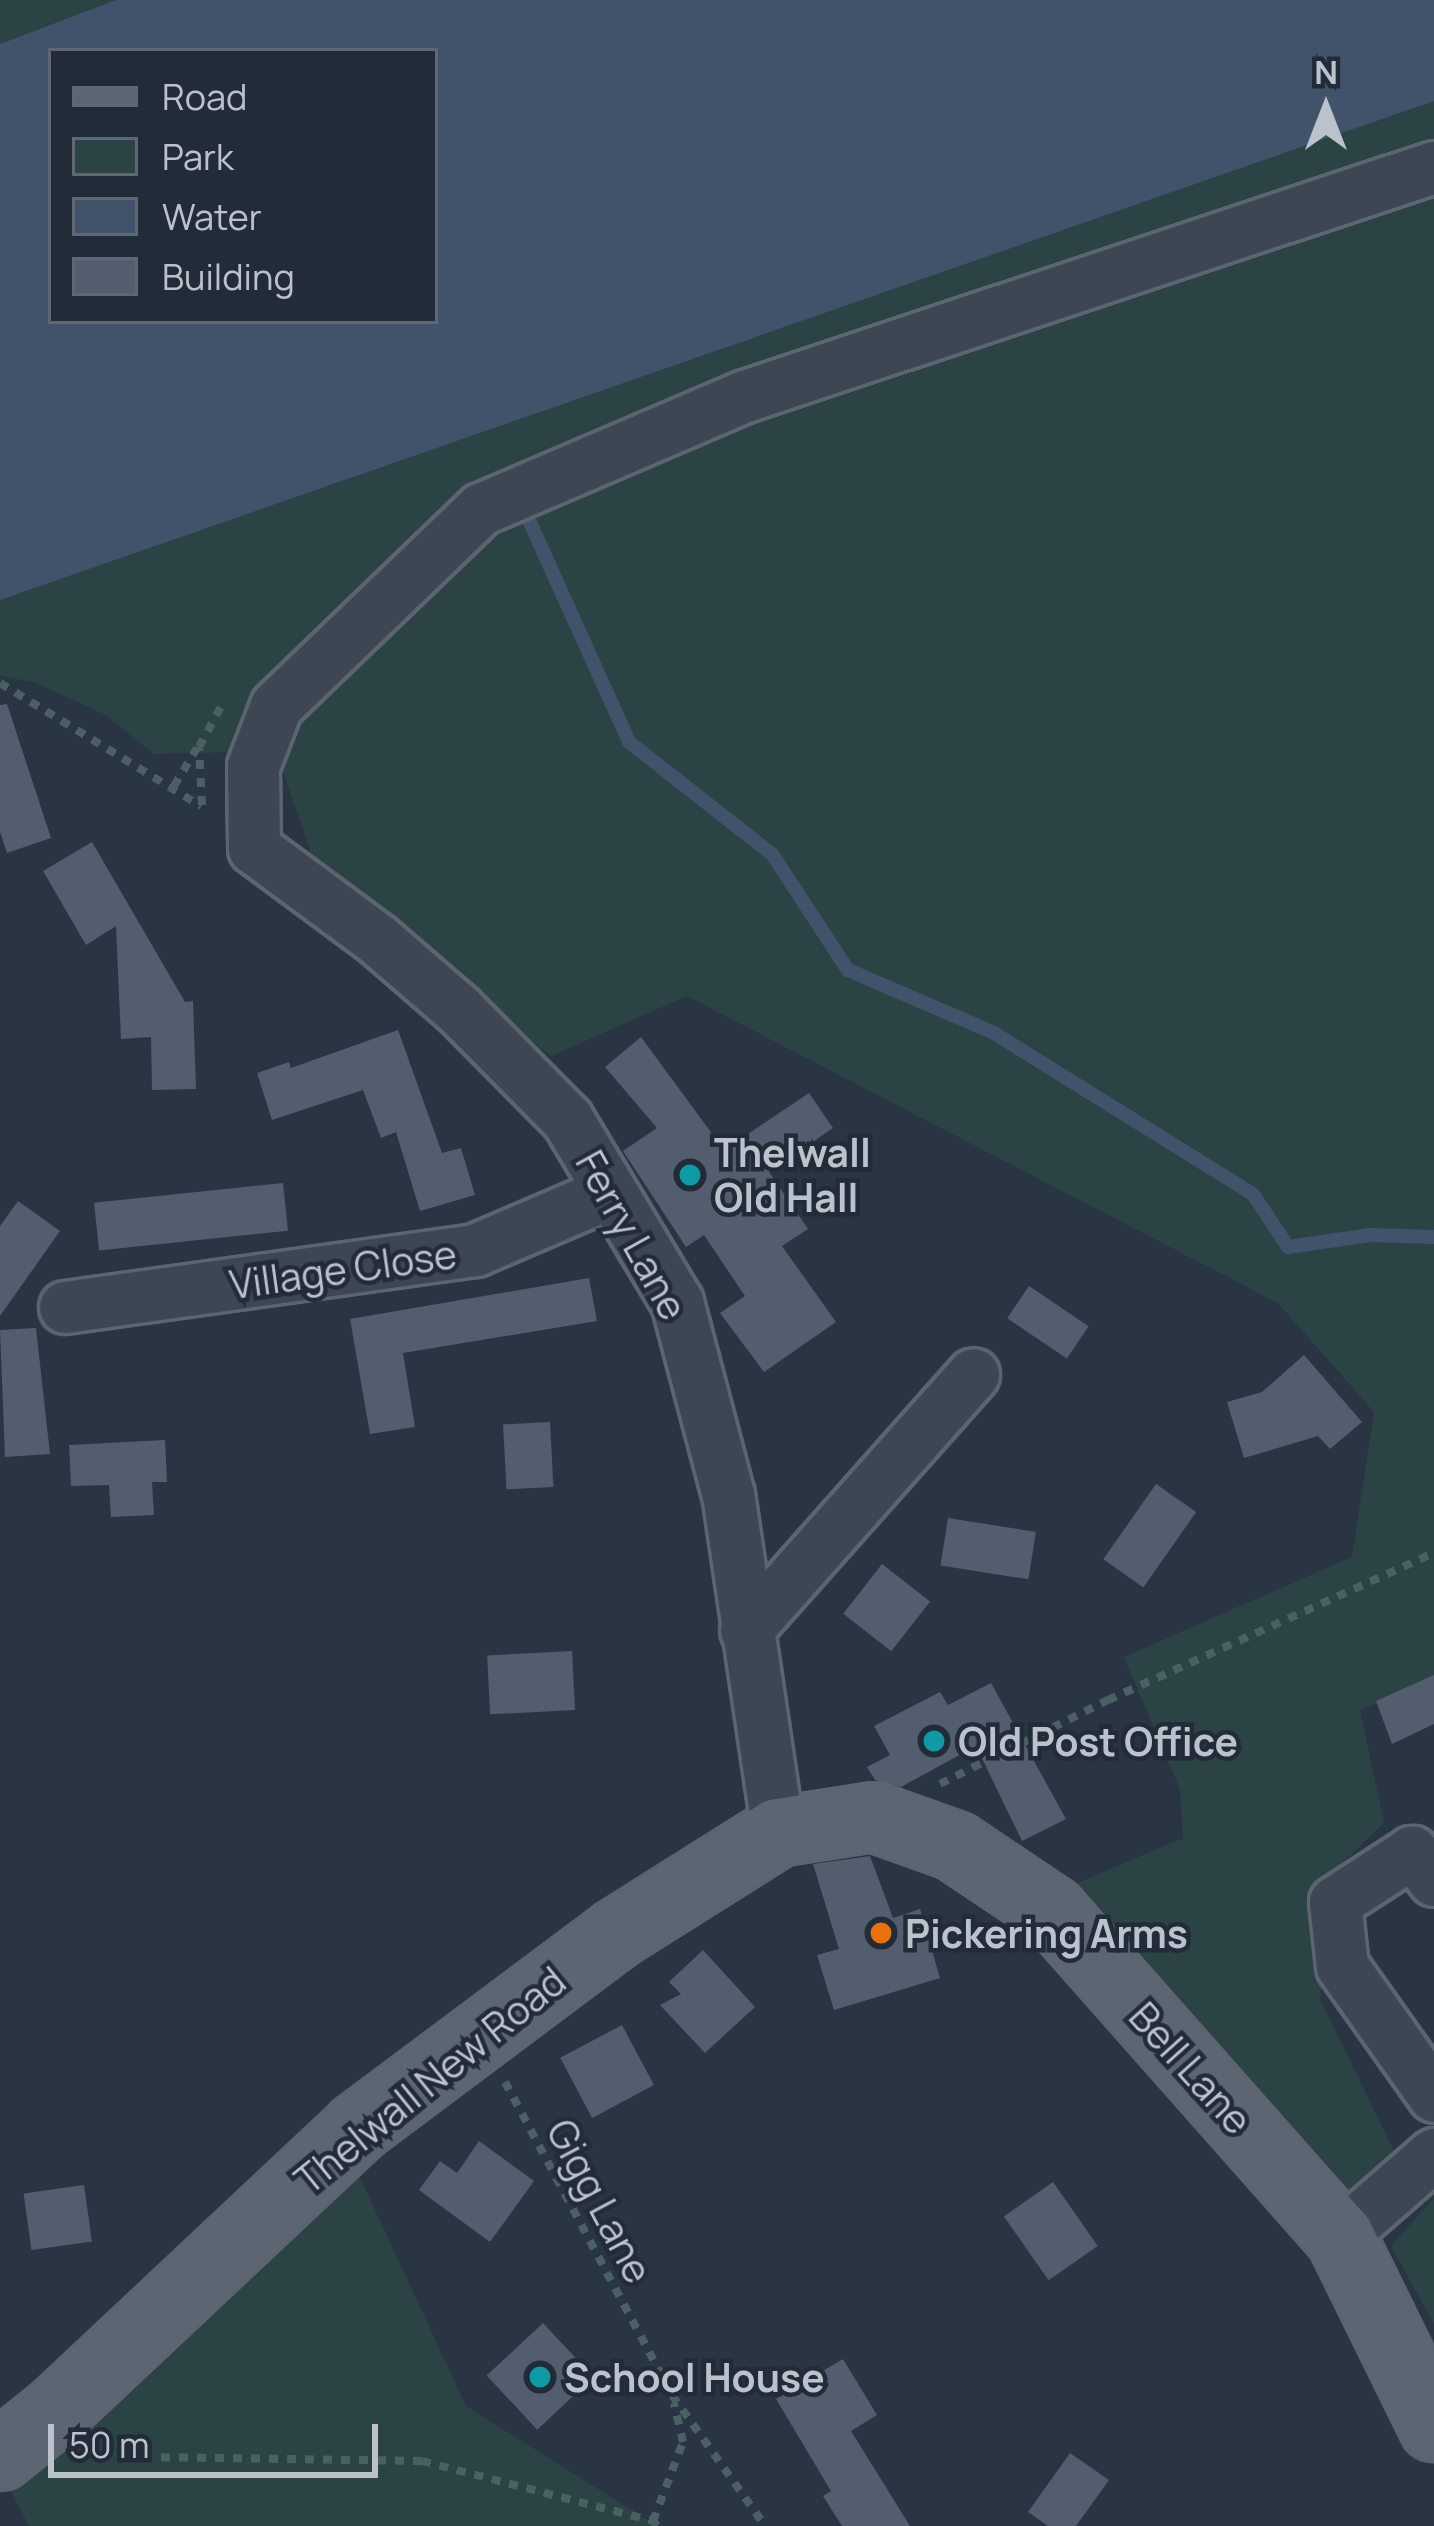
<!DOCTYPE html>
<style>
body{margin:0}
#map{position:relative;width:1434px;height:2526px;overflow:hidden;background:#293543;font-family:Manrope,sans-serif}
div>[style]{position:absolute}
.green>*{inset:0;background:#2c4345}
.water>*{inset:0;background:#40536b}
.stream>*{height:14px;margin:-7px;padding:0 7px;transform-origin:7px;border-radius:7px;background:#40536b}
.building>*{inset:0;background:#525e6e;transform-origin:0 0}
.path>*{height:8px;margin-top:-4px;transform-origin:0;background:repeating-linear-gradient(90deg,#4b6063 0 9px,transparent 0 18px)}
.roads{filter:drop-shadow(3px 0 #5c6470) drop-shadow(-3px 0 #5c6470) drop-shadow(0 3px #5c6470) drop-shadow(0 -3px #5c6470)}
.minor>*{height:51px;margin:-25.5px;padding:0 25.5px;transform-origin:25.5px;border-radius:25.5px;background:#3d4653}
.major>*{height:66px;margin:-33px;padding:0 33px;transform-origin:33px;border-radius:33px;background:#5c6673}
.dots>*{width:33px;height:33px;translate:-50% -50%;box-sizing:border-box;border:6px solid #222b38;border-radius:50%}
span{translate:-50% -50%;white-space:nowrap;text-align:center;line-height:1.15;-webkit-text-stroke:9px #222b38;paint-order:stroke}
.poi-label{font-size:39px;color:#bbc2cc;font-weight:700}
.left{translate:0 -50%;text-align:left}
.street-label{font-size:39px;color:#bbc2cc}
.legend{position:absolute;left:48px;top:48px;width:390px;height:276px;box-sizing:border-box;background:#222b38;border:3px solid #5f6773;margin:0;padding:15px 21px;list-style:none;font-size:36px;color:#bbc2cc}
.legend li{display:flex;align-items:center;gap:24px;height:60px}
.legend b{width:60px;border:3px solid #5f6773}
.north{position:absolute;left:1266px;top:48px;width:120px;height:120px;-webkit-text-stroke:9px #222b38;paint-order:stroke;rotate:0deg;font-size:33px;font-weight:700;line-height:48px;text-align:center;color:#bbc2cc}
.north::after{content:'';display:block;margin:auto;width:42px;height:54px;background:#bbc2cc;clip-path:polygon(50% 0,100% 100%,50% 72%,0 100%)}
.scale{position:absolute;left:48px;top:2424px;width:330px;height:54px;box-sizing:border-box;border:6px solid #bbc2cc;border-top:0;padding-left:15px;font-size:36px;line-height:42px;white-space:nowrap;color:#bbc2cc;-webkit-text-stroke:9px #222b38;paint-order:stroke}
</style>
<div id="map">
<div class="green">
<div style="clip-path:polygon(0 0,116px 0,0 44px)"></div>
<div style="clip-path:polygon(1434px 101px,1434px 1681px,1360px 1710px,1384px 1823px,1332px 1873px,1320px 1999px,1394px 2151px,1390px 2187px,1357px 2209px,1066px 1888px,1183px 1838px,1180px 1789px,1124px 1657px,1352px 1557px,1374px 1412px,1278px 1303px,687px 996px,551px 1056px,320px 879px,276px 751px,154px 754px,104px 714px,36px 683px,0 675px,0 600px)"></div>
<div style="clip-path:polygon(356px 2169px,466px 2406px,657px 2526px,29px 2526px,5px 2479px)"></div>
<div style="clip-path:polygon(1434px 2198px,1434px 2324px,1391px 2246px)"></div>
</div>
<div class="water">
<div style="clip-path:polygon(evenodd,116px 0,1434px 0,1434px 101px,0 600px,0 44px,116px 0,51px 51px,435px 51px,435px 321px,51px 321px,51px 51px)"></div>
</div>
<div class="stream">
<div style="left:528px;top:518px;width:246px;rotate:65.7deg"></div>
<div style="left:629px;top:742px;width:182px;rotate:38.1deg"></div>
<div style="left:772px;top:854px;width:139px;rotate:56.8deg"></div>
<div style="left:848px;top:970px;width:159px;rotate:23.3deg"></div>
<div style="left:994px;top:1033px;width:305px;rotate:31.9deg"></div>
<div style="left:1253px;top:1194px;width:64px;rotate:56.6deg"></div>
<div style="left:1288px;top:1247px;width:83px;rotate:-8.3deg"></div>
<div style="left:1370px;top:1235px;width:64px;rotate:1.8deg"></div>
</div>
<div class="building">
<div style="clip-path:polygon(7px 704px,51px 838px,7px 853px,0 832px,0 705px)"></div>
<div style="clip-path:polygon(92px 842px,185px 1002px,193px 1001px,196px 1089px,152px 1090px,151px 1037px,121px 1039px,116px 926px,86px 945px,43px 871px)"></div>
<div style="clip-path:polygon(398px 1030px,442px 1153px,461px 1148px,475px 1195px,420px 1211px,396px 1132px,381px 1138px,363px 1090px,272px 1120px,257px 1073px,289px 1062px,291px 1068px)"></div>
<div style="clip-path:polygon(641px 1037px,724px 1150px,809px 1093px,833px 1128px,769px 1172px,808px 1229px,782px 1246px,836px 1322px,764px 1372px,720px 1313px,745px 1296px,704px 1235px,686px 1247px,623px 1151px,657px 1128px,605px 1067px)"></div>
<div style="left:283px;top:1183px;width:48px;height:190px;rotate:84deg"></div>
<div style="clip-path:polygon(18px 1201px,60px 1231px,0 1316px,0 1226px)"></div>
<div style="clip-path:polygon(589px 1278px,597px 1321px,403px 1353px,415px 1427px,370px 1434px,350px 1319px)"></div>
<div style="left:1029px;top:1286px;width:72px;height:39px;rotate:34deg"></div>
<div style="clip-path:polygon(36px 1328px,50px 1454px,5px 1457px,0 1330px)"></div>
<div style="clip-path:polygon(1304px 1355px,1362px 1422px,1330px 1449px,1318px 1436px,1244px 1458px,1227px 1402px,1262px 1392px)"></div>
<div style="left:550px;top:1422px;width:65px;height:47px;rotate:87deg"></div>
<div style="clip-path:polygon(165px 1440px,167px 1482px,152px 1482px,154px 1515px,111px 1517px,109px 1485px,71px 1486px,69px 1445px)"></div>
<div style="left:1156px;top:1484px;width:49px;height:92px;rotate:35deg"></div>
<div style="left:948px;top:1518px;width:89px;height:48px;rotate:9deg"></div>
<div style="left:882px;top:1564px;width:61px;height:63px;rotate:38deg"></div>
<div style="left:572px;top:1651px;width:59px;height:85px;rotate:87deg"></div>
<div style="clip-path:polygon(1434px 1675px,1434px 1724px,1392px 1744px,1376px 1701px)"></div>
<div style="clip-path:polygon(991px 1683px,1066px 1819px,1022px 1841px,976px 1746px,901px 1787px,875px 1780px,867px 1767px,890px 1755px,874px 1726px,940px 1692px,948px 1705px)"></div>
<div style="clip-path:polygon(870px 1856px,893px 1918px,920px 1909px,940px 1978px,834px 2010px,817px 1955px,839px 1949px,813px 1864px)"></div>
<div style="clip-path:polygon(703px 1950px,755px 2007px,705px 2053px,660px 2005px,681px 1994px,669px 1982px)"></div>
<div style="left:622px;top:2025px;width:68px;height:70px;rotate:62deg"></div>
<div style="clip-path:polygon(479px 2141px,534px 2181px,490px 2242px,419px 2190px,440px 2161px,457px 2173px)"></div>
<div style="left:1053px;top:2182px;width:78px;height:60px;rotate:55deg"></div>
<div style="left:84px;top:2185px;width:57px;height:61px;rotate:82deg"></div>
<div style="left:543px;top:2323px;width:74px;height:77px;rotate:47deg"></div>
<div style="clip-path:polygon(843px 2359px,877px 2415px,851px 2431px,910px 2526px,842px 2526px,823px 2496px,831px 2491px,776px 2399px)"></div>
<div style="clip-path:polygon(1070px 2453px,1109px 2480px,1076px 2526px,1048px 2526px,1028px 2512px)"></div>
</div>
<div class="path">
<div style="left:0;top:683px;width:236px;rotate:31.5deg"></div>
<div style="left:174px;top:786px;width:44px;rotate:-58.8deg"></div>
<div style="left:202px;top:805px;width:58px;rotate:-93deg"></div>
<div style="left:199px;top:747px;width:52px;rotate:-61.5deg"></div>
<div style="left:940px;top:1784px;width:188px;rotate:-26.6deg"></div>
<div style="left:1108px;top:1700px;width:358px;rotate:-24.3deg"></div>
<div style="left:505px;top:2082px;width:355px;rotate:61.9deg"></div>
<div style="left:672px;top:2395px;width:161px;rotate:54.6deg"></div>
<div style="left:104px;top:2436px;width:44px;rotate:28.3deg"></div>
<div style="left:143px;top:2457px;width:279px;rotate:0.8deg"></div>
<div style="left:422px;top:2461px;width:239px;rotate:14.6deg"></div>
<div style="left:657px;top:2526px;width:6px;rotate:-129deg"></div>
<div style="left:653px;top:2521px;width:85px;rotate:-69.2deg"></div>
<div style="left:683px;top:2442px;width:40px;rotate:-103deg"></div>
</div>
<div class="roads">
<div class="minor">
<div style="left:65px;top:1307px;width:414px;rotate:-7.9deg"></div>
<div style="left:475px;top:1250px;width:147px;rotate:-23.2deg"></div>
<div style="left:746px;top:1630px;width:342px;rotate:-48.4deg"></div>
<div style="left:778px;top:1832px;width:341px;rotate:-98.4deg"></div>
<div style="left:728px;top:1495px;width:200px;rotate:-104.8deg"></div>
<div style="left:677px;top:1302px;width:214px;rotate:-121deg"></div>
<div style="left:567px;top:1119px;width:155px;rotate:-134.7deg"></div>
<div style="left:458px;top:1009px;width:107px;rotate:-139.2deg"></div>
<div style="left:377px;top:939px;width:153px;rotate:-143.5deg"></div>
<div style="left:254px;top:848px;width:82px;rotate:-90.7deg"></div>
<div style="left:253px;top:766px;width:64px;rotate:-69deg"></div>
<div style="left:276px;top:706px;width:284px;rotate:-43.9deg"></div>
<div style="left:481px;top:509px;width:287px;rotate:-23.2deg"></div>
<div style="left:745px;top:396px;width:726px;rotate:-18.39deg"></div>
<div style="left:1434px;top:1880px;width:36px;rotate:-128deg"></div>
<div style="left:1412px;top:1852px;width:92px;rotate:147deg"></div>
<div style="left:1335px;top:1902px;width:64px;rotate:83.8deg"></div>
<div style="left:1342px;top:1966px;width:159px;rotate:54.7deg"></div>
<div style="left:1340px;top:2236px;width:125px;rotate:-41.1deg"></div>
</div>
<div class="major">
<div style="left:0;top:2456px;width:72px;rotate:-38.8deg"></div>
<div style="left:56px;top:2411px;width:413px;rotate:-43.2deg"></div>
<div style="left:357px;top:2128px;width:324px;rotate:-36.8deg"></div>
<div style="left:616px;top:1934px;width:191px;rotate:-32.2deg"></div>
<div style="left:778px;top:1832px;width:97px;rotate:-8.9deg"></div>
<div style="left:874px;top:1817px;width:86px;rotate:19.7deg"></div>
<div style="left:955px;top:1846px;width:117px;rotate:33.8deg"></div>
<div style="left:1052px;top:1911px;width:434px;rotate:48.5deg"></div>
<div style="left:1340px;top:2236px;width:213px;rotate:63.8deg"></div>
</div>
</div>
<div class="dots">
<div style="left:690px;top:1175px;background:#0f9aa8"></div>
<div style="left:934px;top:1741px;background:#0f9aa8"></div>
<div style="left:881px;top:1933px;background:#e8710a"></div>
<div style="left:540px;top:2377px;background:#0f9aa8"></div>
</div>
<div class="poi-label">
<span class="left" style="left:714px;top:1175px">Thelwall<br>Old Hall</span>
<span class="left" style="left:958px;top:1741px">Old Post Office</span>
<span class="left" style="left:905px;top:1933px">Pickering Arms</span>
<span class="left" style="left:564px;top:2377px">School House</span>
</div>
<div class="street-label">
<span style="left:632px;top:1235px;rotate:61deg">Ferry Lane</span>
<span style="left:343px;top:1269px;rotate:-8deg">Village Close</span>
<span style="left:1191px;top:2068px;rotate:48deg">Bell Lane</span>
<span style="left:430px;top:2080px;rotate:-39deg">Thelwall New Road</span>
<span style="left:600px;top:2201px;rotate:62deg">Gigg Lane</span>
</div>
<ul class="legend">
<li><b style="height:15px;background:#5c6673"></b>Road</li>
<li><b style="height:33px;background:#2c4345"></b>Park</li>
<li><b style="height:33px;background:#40536b"></b>Water</li>
<li><b style="height:33px;background:#525e6e"></b>Building</li>
</ul>
<div class="north">N</div>
<div class="scale">50 m</div>
</div>
